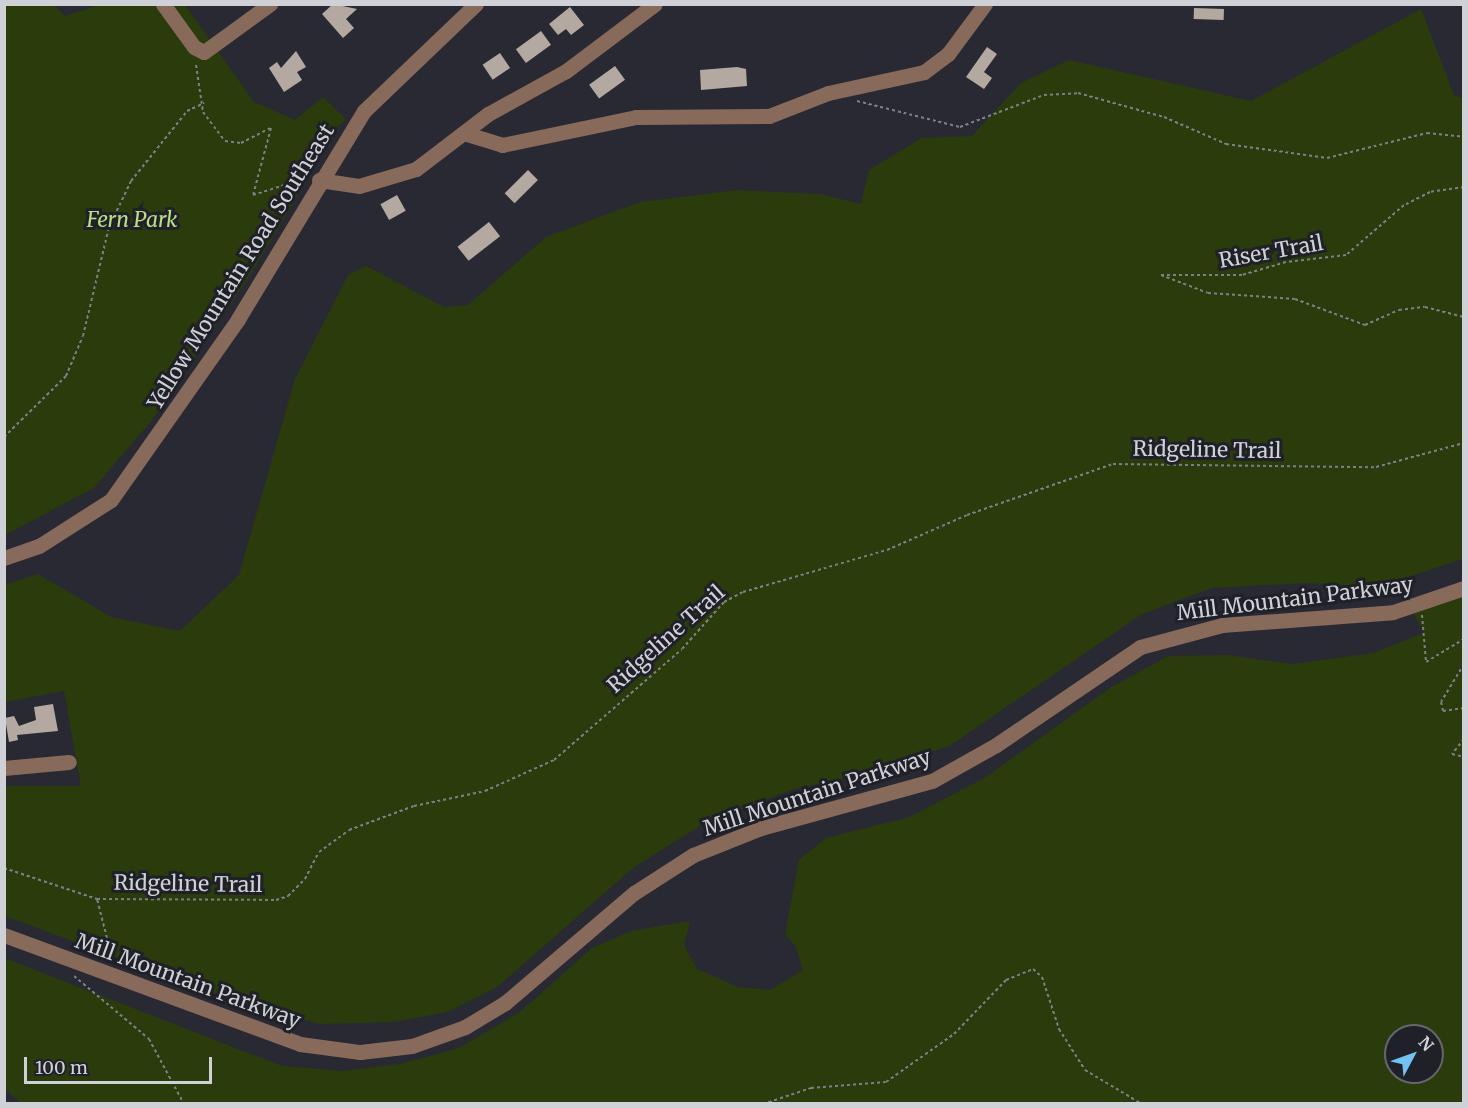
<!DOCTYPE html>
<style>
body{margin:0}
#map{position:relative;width:1468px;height:1108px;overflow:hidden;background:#292933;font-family:Merriweather,serif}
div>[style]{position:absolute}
.green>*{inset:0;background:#2a3b0c}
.building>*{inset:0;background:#b4a9a1;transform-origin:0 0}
.path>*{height:2px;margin-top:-1px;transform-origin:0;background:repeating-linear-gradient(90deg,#7f7f87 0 3px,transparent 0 6px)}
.minor>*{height:15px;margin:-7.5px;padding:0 7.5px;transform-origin:7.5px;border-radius:7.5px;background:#886a5b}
span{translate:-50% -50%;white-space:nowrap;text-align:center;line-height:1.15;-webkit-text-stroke:6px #202029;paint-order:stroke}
.park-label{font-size:21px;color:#b8e081;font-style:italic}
.street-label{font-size:21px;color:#d0d0d7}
.frame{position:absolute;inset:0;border:6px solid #d0d0d7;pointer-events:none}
.north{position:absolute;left:1384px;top:1024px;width:60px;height:60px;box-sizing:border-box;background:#202029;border:2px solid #66666f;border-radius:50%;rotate:49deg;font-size:16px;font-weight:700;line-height:24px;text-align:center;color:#d0d0d7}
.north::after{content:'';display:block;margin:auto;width:21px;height:27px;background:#70c1f4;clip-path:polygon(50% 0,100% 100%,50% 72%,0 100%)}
.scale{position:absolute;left:24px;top:1057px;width:188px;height:27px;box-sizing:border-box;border:3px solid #d0d0d7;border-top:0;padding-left:8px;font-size:18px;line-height:21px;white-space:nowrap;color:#d0d0d7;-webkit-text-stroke:4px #202029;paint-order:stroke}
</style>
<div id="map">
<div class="green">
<div style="clip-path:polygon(5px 5px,54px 5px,65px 16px,100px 5px,185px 5px,254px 102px,295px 120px,323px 97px,346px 119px,317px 147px,307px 164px,312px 172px,249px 277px,152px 420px,94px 488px,5px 535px)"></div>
<div style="clip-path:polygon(1421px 9px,1454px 95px,1463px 98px,1463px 559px,1377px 587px,1306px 583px,1212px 588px,1142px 614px,951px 745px,889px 768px,791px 790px,701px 825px,633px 868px,497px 987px,448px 1012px,393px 1022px,321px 1024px,251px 1007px,5px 916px,5px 786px,81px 786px,64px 691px,5px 702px,4px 585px,38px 574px,111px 617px,180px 631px,239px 575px,295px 379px,348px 275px,366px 266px,444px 307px,468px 305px,546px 237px,640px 202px,737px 190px,820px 194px,861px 204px,869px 170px,922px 138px,972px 136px,1021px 83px,1069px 60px,1251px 101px)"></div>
<div style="clip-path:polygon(evenodd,1463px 592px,1463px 1103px,21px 1103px,5px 1089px,4px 958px,282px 1066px,342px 1071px,400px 1064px,459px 1048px,520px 1012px,592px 948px,631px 931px,690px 921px,684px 945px,697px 969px,738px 987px,770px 990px,803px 970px,796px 947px,785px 934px,799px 860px,826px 838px,910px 817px,986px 777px,1110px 688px,1168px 656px,1227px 655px,1292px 664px,1374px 653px,1424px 633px,1412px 611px,1463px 592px,1396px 1036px,1432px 1036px,1432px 1072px,1396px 1072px,1396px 1036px)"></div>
</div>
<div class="building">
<div style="clip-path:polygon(333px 4px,357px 9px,346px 19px,354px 28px,343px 38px,322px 14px)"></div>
<div style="clip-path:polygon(570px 7px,584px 25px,571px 35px,566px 29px,558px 35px,549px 24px)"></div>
<div style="left:1194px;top:8px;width:30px;height:11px;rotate:2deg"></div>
<div style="left:541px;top:31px;width:17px;height:31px;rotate:54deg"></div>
<div style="clip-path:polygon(987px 47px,997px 54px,984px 72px,992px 78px,984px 89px,966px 77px)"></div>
<div style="clip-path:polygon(296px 51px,306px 67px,297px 72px,302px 80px,284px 92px,269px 68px,277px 62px,281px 68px)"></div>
<div style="left:500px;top:53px;width:18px;height:21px;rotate:56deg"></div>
<div style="left:615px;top:66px;width:17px;height:32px;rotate:54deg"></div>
<div style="clip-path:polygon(737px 67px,746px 69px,747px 86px,701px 90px,700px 70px)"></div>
<div style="left:528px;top:170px;width:14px;height:33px;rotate:45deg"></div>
<div style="left:397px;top:195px;width:18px;height:19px;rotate:61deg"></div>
<div style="left:489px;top:222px;width:18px;height:40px;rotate:52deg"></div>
<div style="clip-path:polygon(53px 704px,58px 731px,17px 735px,18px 740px,9px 742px,5px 718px,14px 716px,19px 726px,36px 720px,34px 707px)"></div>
</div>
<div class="path">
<div style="left:196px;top:65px;width:48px;rotate:81.5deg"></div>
<div style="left:203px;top:112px;width:36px;rotate:53deg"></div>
<div style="left:225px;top:141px;width:16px;rotate:7deg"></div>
<div style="left:241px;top:143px;width:34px;rotate:-27deg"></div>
<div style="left:271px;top:128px;width:69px;rotate:105deg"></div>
<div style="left:253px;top:195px;width:56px;rotate:-17.8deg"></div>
<div style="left:857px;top:101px;width:106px;rotate:14.2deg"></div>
<div style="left:960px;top:127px;width:90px;rotate:-20.9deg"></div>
<div style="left:1044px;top:95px;width:34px;rotate:-3deg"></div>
<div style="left:1078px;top:93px;width:89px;rotate:15.6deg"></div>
<div style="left:1164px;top:117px;width:68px;rotate:23.5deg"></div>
<div style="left:1226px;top:144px;width:102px;rotate:7.9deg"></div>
<div style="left:1327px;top:158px;width:103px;rotate:-14deg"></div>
<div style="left:1427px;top:133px;width:37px;rotate:6deg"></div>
<div style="left:1464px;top:187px;width:34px;rotate:172deg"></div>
<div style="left:1430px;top:192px;width:29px;rotate:153deg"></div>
<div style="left:1404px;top:205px;width:77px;rotate:139.2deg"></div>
<div style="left:1346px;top:255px;width:60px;rotate:173.3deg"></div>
<div style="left:1286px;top:262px;width:46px;rotate:163.5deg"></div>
<div style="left:1242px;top:275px;width:81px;rotate:180deg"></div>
<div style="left:1161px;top:275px;width:50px;rotate:21deg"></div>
<div style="left:1208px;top:293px;width:87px;rotate:3.9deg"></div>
<div style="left:1295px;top:299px;width:75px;rotate:20.4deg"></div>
<div style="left:1365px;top:325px;width:37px;rotate:-24deg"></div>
<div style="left:1399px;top:310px;width:26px;rotate:-7deg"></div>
<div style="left:1425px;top:307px;width:40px;rotate:14.4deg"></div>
<div style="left:4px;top:437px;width:87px;rotate:-44.5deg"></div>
<div style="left:66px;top:376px;width:43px;rotate:-67deg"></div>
<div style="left:83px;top:336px;width:112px;rotate:-76.6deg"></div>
<div style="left:109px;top:227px;width:51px;rotate:-64.4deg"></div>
<div style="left:131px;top:181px;width:90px;rotate:-51.3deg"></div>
<div style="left:187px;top:111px;width:19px;rotate:-25deg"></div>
<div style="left:1422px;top:615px;width:47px;rotate:85.1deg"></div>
<div style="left:1426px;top:662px;width:44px;rotate:-31.2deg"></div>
<div style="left:1464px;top:664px;width:44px;rotate:121.2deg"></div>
<div style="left:1441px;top:702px;width:9px;rotate:77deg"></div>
<div style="left:1443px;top:711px;width:21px;rotate:-8deg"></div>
<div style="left:1464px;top:739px;width:19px;rotate:129deg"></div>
<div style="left:1452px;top:754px;width:12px;rotate:14deg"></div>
<div style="left:4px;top:868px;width:98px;rotate:18.4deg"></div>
<div style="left:97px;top:899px;width:179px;rotate:0.3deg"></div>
<div style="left:276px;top:900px;width:13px;rotate:-18deg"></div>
<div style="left:288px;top:896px;width:24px;rotate:-45deg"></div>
<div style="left:305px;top:879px;width:30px;rotate:-63deg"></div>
<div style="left:319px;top:852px;width:37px;rotate:-36deg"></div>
<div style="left:349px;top:830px;width:69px;rotate:-20.3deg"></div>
<div style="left:414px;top:806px;width:73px;rotate:-11.9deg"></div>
<div style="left:485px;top:791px;width:76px;rotate:-24.2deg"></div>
<div style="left:554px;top:760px;width:169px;rotate:-40.9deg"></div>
<div style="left:682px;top:649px;width:63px;rotate:-48.2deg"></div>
<div style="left:724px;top:602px;width:21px;rotate:-28deg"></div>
<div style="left:743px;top:592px;width:150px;rotate:-16.3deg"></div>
<div style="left:887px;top:550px;width:87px;rotate:-23.6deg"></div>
<div style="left:967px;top:515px;width:155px;rotate:-19.3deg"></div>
<div style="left:1113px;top:464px;width:263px;rotate:0.7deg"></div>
<div style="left:1376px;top:467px;width:91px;rotate:-15.3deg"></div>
<div style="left:94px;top:952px;width:10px;rotate:-17deg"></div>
<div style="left:104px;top:949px;width:11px;rotate:-75deg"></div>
<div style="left:107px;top:938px;width:40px;rotate:-104.4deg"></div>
<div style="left:74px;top:976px;width:98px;rotate:40deg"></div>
<div style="left:149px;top:1039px;width:74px;rotate:61.7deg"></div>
<div style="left:763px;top:1104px;width:51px;rotate:-18.4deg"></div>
<div style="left:811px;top:1088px;width:75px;rotate:-4.6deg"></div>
<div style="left:886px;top:1082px;width:83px;rotate:-35.2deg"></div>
<div style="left:954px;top:1034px;width:75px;rotate:-46.1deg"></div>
<div style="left:1006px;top:980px;width:29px;rotate:-22deg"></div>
<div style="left:1033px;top:969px;width:12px;rotate:42deg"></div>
<div style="left:1042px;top:977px;width:55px;rotate:71.9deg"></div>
<div style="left:1059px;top:1029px;width:49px;rotate:57.6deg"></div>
<div style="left:1085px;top:1070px;width:66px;rotate:30.8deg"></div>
</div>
<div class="minor">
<div style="left:163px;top:4px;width:53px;rotate:54.2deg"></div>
<div style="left:194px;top:47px;width:11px;rotate:27deg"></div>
<div style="left:204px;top:52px;width:82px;rotate:-36deg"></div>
<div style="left:467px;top:134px;width:37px;rotate:17deg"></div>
<div style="left:502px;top:145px;width:137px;rotate:-11.8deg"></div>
<div style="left:636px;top:117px;width:133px;rotate:-0.4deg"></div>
<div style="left:769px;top:116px;width:63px;rotate:-21.3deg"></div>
<div style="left:828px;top:93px;width:98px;rotate:-12.3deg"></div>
<div style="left:924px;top:72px;width:30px;rotate:-37deg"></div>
<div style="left:948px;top:54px;width:62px;rotate:-53.5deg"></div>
<div style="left:319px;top:180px;width:40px;rotate:8.5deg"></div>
<div style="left:359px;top:186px;width:59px;rotate:-16.6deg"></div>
<div style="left:416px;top:169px;width:91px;rotate:-37.4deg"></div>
<div style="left:488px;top:114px;width:89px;rotate:-28.9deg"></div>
<div style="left:566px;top:71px;width:111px;rotate:-37deg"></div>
<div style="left:4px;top:558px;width:37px;rotate:-19deg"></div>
<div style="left:39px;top:546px;width:85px;rotate:-32.6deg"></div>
<div style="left:111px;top:500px;width:221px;rotate:-54.9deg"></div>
<div style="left:238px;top:319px;width:243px;rotate:-58.8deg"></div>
<div style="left:364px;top:111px;width:155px;rotate:-43.7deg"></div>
<div style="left:4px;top:768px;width:65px;rotate:-5.3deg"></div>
<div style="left:4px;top:935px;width:315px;rotate:20.2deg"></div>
<div style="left:300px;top:1044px;width:61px;rotate:7.6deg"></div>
<div style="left:360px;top:1052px;width:52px;rotate:-6.6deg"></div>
<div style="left:412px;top:1046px;width:56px;rotate:-19.7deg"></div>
<div style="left:465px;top:1027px;width:47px;rotate:-31deg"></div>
<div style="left:505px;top:1003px;width:170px;rotate:-40.5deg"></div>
<div style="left:634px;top:893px;width:70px;rotate:-32.8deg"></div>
<div style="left:693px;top:855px;width:73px;rotate:-21.7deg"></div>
<div style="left:761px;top:828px;width:177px;rotate:-15.4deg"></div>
<div style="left:932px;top:781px;width:73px;rotate:-29.4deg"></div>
<div style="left:996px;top:745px;width:174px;rotate:-34.2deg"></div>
<div style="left:1140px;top:647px;width:85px;rotate:-15deg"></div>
<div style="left:1222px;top:625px;width:171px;rotate:-4.3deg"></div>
<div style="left:1393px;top:612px;width:75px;rotate:-18.7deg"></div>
</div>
<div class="park-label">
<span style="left:132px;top:220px">Fern Park</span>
</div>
<div class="street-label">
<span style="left:1271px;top:252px;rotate:-10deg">Riser Trail</span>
<span style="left:241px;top:267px;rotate:-58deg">Yellow Mountain Road Southeast</span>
<span style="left:1207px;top:450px;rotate:1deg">Ridgeline Trail</span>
<span style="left:1295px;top:599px;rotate:-7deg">Mill Mountain Parkway</span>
<span style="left:666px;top:639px;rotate:-42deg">Ridgeline Trail</span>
<span style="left:817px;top:793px;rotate:-18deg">Mill Mountain Parkway</span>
<span style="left:188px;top:884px;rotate:1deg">Ridgeline Trail</span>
<span style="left:188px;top:981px;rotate:20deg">Mill Mountain Parkway</span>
</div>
<div class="frame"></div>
<div class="north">N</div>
<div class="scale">100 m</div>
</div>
